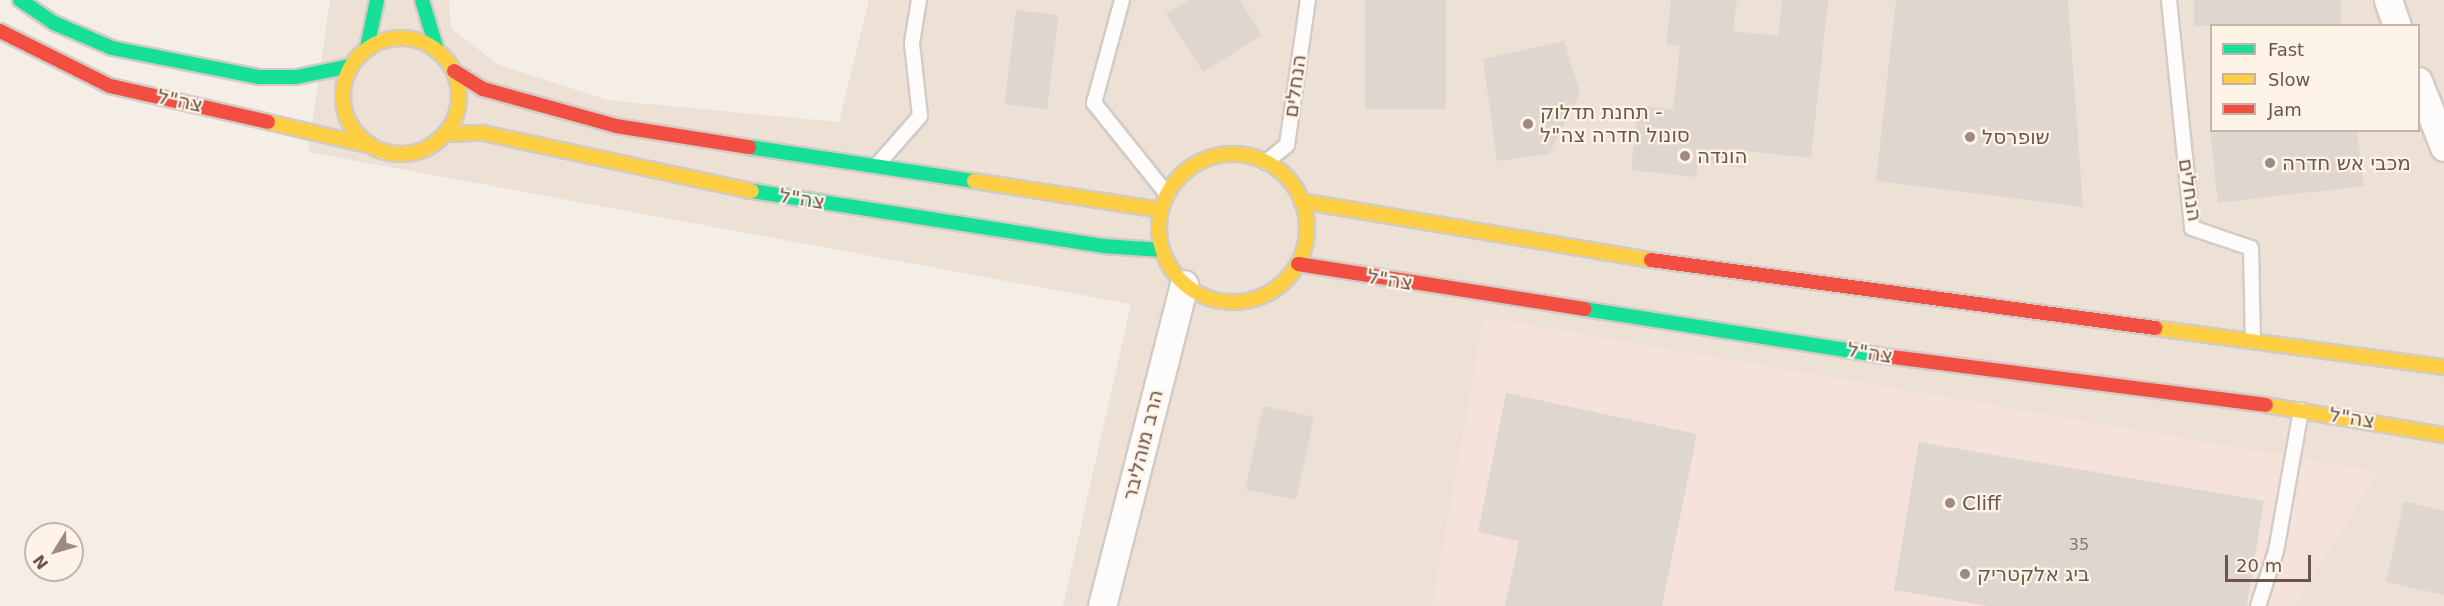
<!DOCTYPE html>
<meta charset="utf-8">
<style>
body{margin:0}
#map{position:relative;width:2444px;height:606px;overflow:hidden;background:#f4eee7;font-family:"DejaVu Sans",Heebo,sans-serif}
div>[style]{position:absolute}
.residential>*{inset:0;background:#ede0d5}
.commercial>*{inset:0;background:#f4e2db}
.building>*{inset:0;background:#e0d6d0;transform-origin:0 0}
.roads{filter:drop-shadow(2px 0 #d2cbc6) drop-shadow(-2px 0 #d2cbc6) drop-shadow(0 2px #d2cbc6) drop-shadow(0 -2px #d2cbc6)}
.lane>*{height:14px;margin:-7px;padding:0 7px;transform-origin:7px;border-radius:7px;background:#fdfcfb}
.street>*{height:27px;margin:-13.5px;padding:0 13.5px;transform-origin:13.5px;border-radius:13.5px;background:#fdfcfb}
.fast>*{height:14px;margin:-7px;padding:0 7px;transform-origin:7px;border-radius:7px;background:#16e098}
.slow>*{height:14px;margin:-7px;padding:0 7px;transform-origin:7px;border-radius:7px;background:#ffcf43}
.slow>.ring{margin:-7px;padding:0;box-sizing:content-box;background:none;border:14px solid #ffcf43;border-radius:50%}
.jam>*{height:14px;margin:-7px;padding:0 7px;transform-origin:7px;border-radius:7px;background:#f24e42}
.dots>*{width:16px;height:16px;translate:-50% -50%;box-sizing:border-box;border:3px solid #fdf3e7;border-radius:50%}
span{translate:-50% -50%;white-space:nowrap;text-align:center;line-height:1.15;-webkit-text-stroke:4.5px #fdf3e7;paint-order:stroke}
.number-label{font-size:16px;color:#8c776e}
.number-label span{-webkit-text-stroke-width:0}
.street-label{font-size:20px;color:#6e554b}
.poi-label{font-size:20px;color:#6e554b}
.left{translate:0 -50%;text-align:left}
.legend{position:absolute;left:2210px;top:24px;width:210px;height:108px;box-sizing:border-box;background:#fdf3e7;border:2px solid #c4b4a9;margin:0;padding:8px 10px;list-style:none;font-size:18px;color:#6e554b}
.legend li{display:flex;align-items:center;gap:12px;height:30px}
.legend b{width:30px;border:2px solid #c4b4a9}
.north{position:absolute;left:24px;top:522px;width:60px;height:60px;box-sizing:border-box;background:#fdf3e7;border:2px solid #c4b4a9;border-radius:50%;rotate:233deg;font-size:16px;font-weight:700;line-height:24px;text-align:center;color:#6e554b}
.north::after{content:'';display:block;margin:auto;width:21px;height:27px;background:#9d8b82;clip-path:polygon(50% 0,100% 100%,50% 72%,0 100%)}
.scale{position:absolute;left:2225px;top:555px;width:86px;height:27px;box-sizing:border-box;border:3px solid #6e554b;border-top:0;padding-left:8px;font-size:18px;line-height:21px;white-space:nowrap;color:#6e554b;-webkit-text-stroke:4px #fdf3e7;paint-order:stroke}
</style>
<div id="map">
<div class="residential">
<div style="clip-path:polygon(evenodd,330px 0,449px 0,451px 28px,497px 64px,607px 100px,839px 122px,869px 0,2444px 0,2444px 606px,1063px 606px,1131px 304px,308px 152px,330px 0,2212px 26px,2418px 26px,2418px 130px,2212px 130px,2212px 26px)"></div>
</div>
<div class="commercial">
<div style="clip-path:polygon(1484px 317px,2379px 472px,2294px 606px,1432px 606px)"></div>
</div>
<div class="building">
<div style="clip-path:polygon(1189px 0,1240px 0,1262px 35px,1203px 72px,1166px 14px)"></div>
<div style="left:1365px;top:0;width:81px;height:109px"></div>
<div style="clip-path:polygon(1671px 0,1737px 0,1733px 31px,1778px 36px,1782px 0,1828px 0,1811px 158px,1746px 151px,1744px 168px,1698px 162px,1696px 177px,1631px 170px,1638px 105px,1673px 110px,1680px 46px,1666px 44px)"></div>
<div style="clip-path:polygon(1896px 0,2068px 0,2083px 207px,1876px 181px)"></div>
<div style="left:2194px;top:0;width:147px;height:26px"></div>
<div style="left:1016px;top:10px;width:43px;height:95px;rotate:7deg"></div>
<div style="clip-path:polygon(1564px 41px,1580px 93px,1549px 154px,1497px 161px,1483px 59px)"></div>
<div style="clip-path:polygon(2210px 130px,2357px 130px,2364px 186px,2218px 203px)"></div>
<div style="clip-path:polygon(1506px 393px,1697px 434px,1662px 606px,1505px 606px,1519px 541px,1478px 532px)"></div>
<div style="left:1263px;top:406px;width:52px;height:85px;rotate:12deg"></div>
<div style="clip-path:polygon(1919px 442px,2264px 501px,2247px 606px,1988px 606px,1894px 590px)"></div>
<div style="clip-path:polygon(2404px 501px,2444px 511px,2444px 595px,2386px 582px)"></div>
</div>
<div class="roads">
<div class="lane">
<div style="left:1122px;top:0;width:107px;rotate:105.2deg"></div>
<div style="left:1094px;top:103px;width:117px;rotate:51.3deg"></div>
<div style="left:2169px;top:0;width:229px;rotate:84.2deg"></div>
<div style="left:2192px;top:228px;width:62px;rotate:18.7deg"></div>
<div style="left:2251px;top:248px;width:92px;rotate:88.8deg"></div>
<div style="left:1266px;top:162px;width:27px;rotate:-39deg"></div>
<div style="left:1287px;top:145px;width:147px;rotate:-81.8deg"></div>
<div style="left:878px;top:164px;width:64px;rotate:-48.8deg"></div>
<div style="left:920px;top:116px;width:73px;rotate:-96.3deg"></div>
<div style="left:912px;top:43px;width:44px;rotate:-80.8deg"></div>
<div style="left:2258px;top:606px;width:58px;rotate:-71.9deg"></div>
<div style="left:2276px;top:551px;width:143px;rotate:-79.9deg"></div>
</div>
<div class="street">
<div style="left:2388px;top:0;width:28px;rotate:71deg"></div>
<div style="left:2418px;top:81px;width:71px;rotate:68.5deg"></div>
<div style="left:1102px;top:606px;width:332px;rotate:-75.7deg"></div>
</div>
<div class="fast">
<div style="left:20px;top:0;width:41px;rotate:34.1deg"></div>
<div style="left:54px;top:23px;width:63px;rotate:23.3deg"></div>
<div style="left:112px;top:48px;width:149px;rotate:11.2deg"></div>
<div style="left:258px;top:77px;width:38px"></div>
<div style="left:296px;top:77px;width:55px;rotate:-11.5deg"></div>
<div style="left:422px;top:0;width:52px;rotate:73.3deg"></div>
<div style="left:367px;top:48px;width:49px;rotate:-78.2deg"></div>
<div style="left:749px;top:147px;width:228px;rotate:8.6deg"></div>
<div style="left:752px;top:191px;width:355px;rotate:8.9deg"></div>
<div style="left:1103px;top:246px;width:59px;rotate:3.9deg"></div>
<div style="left:1584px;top:309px;width:297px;rotate:8.9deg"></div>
</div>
<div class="slow">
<div class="ring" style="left:343px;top:38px;width:102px;height:102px"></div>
<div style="left:268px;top:122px;width:106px;rotate:13.1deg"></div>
<div style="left:445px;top:134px;width:38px;rotate:-2deg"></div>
<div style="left:483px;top:133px;width:275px;rotate:12.2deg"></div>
<div class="ring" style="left:1159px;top:154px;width:134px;height:134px"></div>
<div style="left:974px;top:181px;width:189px;rotate:8.8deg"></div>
<div style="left:1301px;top:201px;width:355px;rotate:9.6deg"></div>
<div style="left:2155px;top:328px;width:292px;rotate:7.7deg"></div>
<div style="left:2266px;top:405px;width:181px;rotate:9.6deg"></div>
</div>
<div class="jam">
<div style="left:0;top:31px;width:123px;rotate:26.6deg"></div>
<div style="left:110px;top:86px;width:162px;rotate:12.8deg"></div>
<div style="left:454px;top:71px;width:34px;rotate:32deg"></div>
<div style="left:483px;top:89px;width:138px;rotate:15.5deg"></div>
<div style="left:616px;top:126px;width:135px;rotate:9deg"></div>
<div style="left:1651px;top:260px;width:509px;rotate:7.68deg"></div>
<div style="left:1298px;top:264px;width:290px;rotate:8.9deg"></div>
<div style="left:1877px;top:355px;width:392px;rotate:7.3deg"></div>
</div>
</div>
<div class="dots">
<div style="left:1528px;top:124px;background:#9d8b82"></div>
<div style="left:1970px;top:137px;background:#9d8b82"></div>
<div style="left:1685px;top:156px;background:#9d8b82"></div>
<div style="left:2270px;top:163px;background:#9d8b82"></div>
<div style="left:1950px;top:503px;background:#9d8b82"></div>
<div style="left:1965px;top:574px;background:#9d8b82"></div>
</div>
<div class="number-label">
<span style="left:2079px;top:545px">35</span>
</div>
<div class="street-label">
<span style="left:1295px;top:86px;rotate:-82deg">הנחלים</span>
<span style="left:180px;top:101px;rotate:12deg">צה"ל</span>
<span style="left:2190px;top:190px;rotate:81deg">הנחלים</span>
<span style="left:802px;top:199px;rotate:9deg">צה"ל</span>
<span style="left:1390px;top:280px;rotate:9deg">צה"ל</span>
<span style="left:1870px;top:353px;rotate:9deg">צה"ל</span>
<span style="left:2352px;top:418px;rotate:9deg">צה"ל</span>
<span style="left:1143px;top:445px;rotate:-76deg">הרב מוהליבר</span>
</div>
<div class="poi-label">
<span class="left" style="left:1540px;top:124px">תחנת תדלוק -<br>סונול חדרה צה"ל</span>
<span class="left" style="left:1982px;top:137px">שופרסל</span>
<span class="left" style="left:1697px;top:156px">הונדה</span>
<span class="left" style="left:2282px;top:163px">מכבי אש חדרה</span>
<span class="left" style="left:1962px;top:503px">Cliff</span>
<span class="left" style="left:1977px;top:574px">ביג אלקטריק</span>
</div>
<ul class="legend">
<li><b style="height:8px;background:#16e098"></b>Fast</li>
<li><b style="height:8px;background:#ffcf43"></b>Slow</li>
<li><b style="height:8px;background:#f24e42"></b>Jam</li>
</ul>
<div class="north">N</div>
<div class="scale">20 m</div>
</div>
